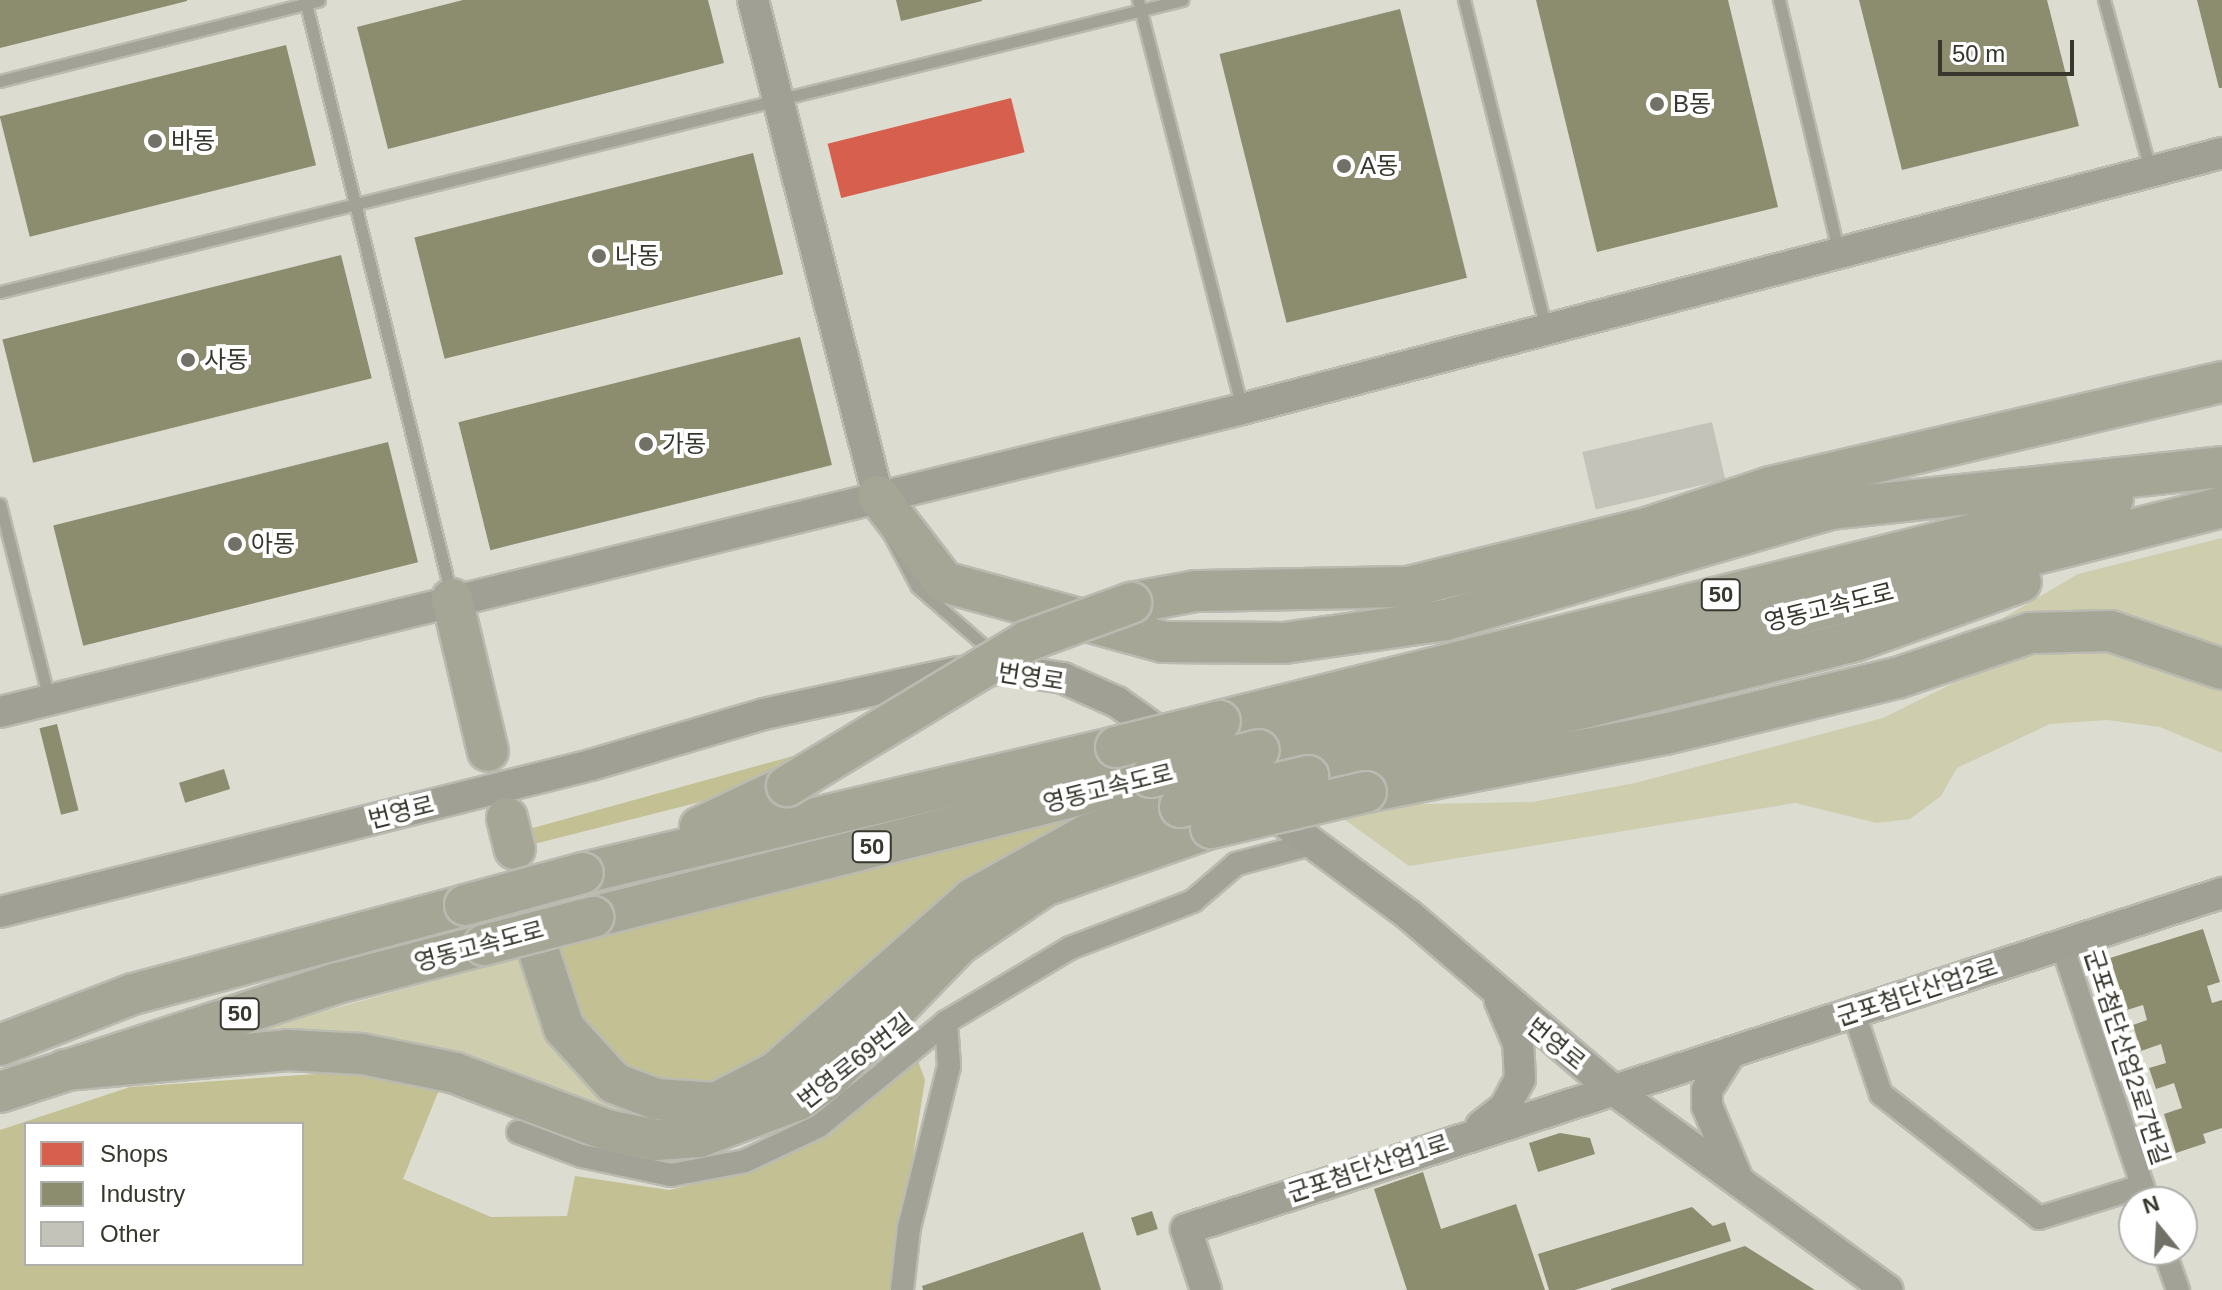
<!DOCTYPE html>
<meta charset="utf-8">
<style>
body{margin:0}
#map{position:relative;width:2222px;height:1290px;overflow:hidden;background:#dcdcd1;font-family:Helvetica,"Noto Sans KR",sans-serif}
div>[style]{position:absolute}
.green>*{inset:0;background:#cecdae}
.forest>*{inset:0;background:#c3c194}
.shops>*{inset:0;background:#d6604d;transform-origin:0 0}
.industry>*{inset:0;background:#8c8c6e;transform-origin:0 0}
.building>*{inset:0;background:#c3c3ba;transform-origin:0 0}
.roads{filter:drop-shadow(2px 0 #babab1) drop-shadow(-2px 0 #babab1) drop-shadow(0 2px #babab1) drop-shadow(0 -2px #babab1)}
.lane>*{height:11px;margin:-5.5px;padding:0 5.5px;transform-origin:5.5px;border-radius:5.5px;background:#a2a297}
.street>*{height:22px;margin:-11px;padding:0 11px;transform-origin:11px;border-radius:11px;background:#a2a297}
.secondary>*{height:30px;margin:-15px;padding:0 15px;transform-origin:15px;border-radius:15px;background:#a0a094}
.highway>*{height:40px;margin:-20px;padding:0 20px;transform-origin:20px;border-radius:20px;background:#a6a697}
.bridges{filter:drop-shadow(2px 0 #babab1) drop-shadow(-2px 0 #babab1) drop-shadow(0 2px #babab1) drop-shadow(0 -2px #babab1)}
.highway-bridge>*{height:40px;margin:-20px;padding:0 20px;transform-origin:20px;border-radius:20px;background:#a6a697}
.dots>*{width:22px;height:22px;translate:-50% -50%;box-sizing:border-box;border:4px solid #fff;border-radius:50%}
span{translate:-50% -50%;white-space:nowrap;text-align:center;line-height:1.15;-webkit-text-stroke:8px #fff;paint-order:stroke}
.shield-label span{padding:2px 6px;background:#fff;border:2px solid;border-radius:6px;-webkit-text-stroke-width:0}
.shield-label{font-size:22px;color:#37372e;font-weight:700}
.poi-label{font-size:24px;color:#37372e}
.left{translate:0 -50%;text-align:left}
.street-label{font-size:24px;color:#37372e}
.legend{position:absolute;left:24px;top:1122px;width:280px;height:144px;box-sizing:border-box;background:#fff;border:2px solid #afafab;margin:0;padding:10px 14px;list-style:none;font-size:24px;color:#37372e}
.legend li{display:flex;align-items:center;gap:16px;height:40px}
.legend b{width:40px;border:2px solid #afafab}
.north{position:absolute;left:2118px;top:1186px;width:80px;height:80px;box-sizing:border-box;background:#fff;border:2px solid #afafab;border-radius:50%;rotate:342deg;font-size:22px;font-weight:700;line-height:32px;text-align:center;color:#37372e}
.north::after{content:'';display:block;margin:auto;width:28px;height:36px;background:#717167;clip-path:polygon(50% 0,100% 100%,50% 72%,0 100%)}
.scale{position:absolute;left:1938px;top:40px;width:136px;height:36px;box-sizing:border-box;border:4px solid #37372e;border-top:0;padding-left:10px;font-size:24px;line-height:28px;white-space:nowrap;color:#37372e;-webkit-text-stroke:6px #fff;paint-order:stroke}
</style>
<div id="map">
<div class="green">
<div style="clip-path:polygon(2222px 538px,2222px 656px,1981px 631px,2078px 574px)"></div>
<div style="clip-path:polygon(2079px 639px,2222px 682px,2222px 753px,2160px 727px,2107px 720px,2050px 724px,1957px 768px,1941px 796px,1910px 819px,1877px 823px,1795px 803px,1409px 866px,1341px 817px,1379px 805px,1532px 802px,1635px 783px,1883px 718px,2024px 648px)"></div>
<div style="clip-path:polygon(530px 955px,681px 1120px,645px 1123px,229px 1037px)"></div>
</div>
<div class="forest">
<div style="clip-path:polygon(851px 740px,712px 799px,526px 846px,522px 831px)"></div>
<div style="clip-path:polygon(1131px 800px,737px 1082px,672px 1088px,594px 1053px,550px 951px)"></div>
<div style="clip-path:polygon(evenodd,917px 1058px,925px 1080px,892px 1290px,0 1290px,0 1130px,130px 1087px,360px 1071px,439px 1090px,403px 1179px,491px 1217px,567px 1216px,575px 1176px,669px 1190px,750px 1171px,830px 1135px,917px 1058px,26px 1124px,302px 1124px,302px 1264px,26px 1264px,26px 1124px)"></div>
</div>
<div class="shops">
<div style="left:1011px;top:98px;width:56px;height:189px;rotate:76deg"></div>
</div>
<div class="industry">
<div style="clip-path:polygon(0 0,187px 0,187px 1px,0 48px)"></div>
<div style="clip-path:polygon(463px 0,708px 0,724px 63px,388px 149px,357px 27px)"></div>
<div style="clip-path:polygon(896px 0,982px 0,982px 1px,901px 21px)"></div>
<div style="clip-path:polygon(1536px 0,1728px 0,1778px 207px,1597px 252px)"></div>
<div style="clip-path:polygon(1859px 0,2047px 0,2079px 126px,1902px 170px)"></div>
<div style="clip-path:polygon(2197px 0,2222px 0,2222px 88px,2219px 88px)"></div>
<div style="left:1400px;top:9px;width:277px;height:186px;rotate:76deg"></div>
<div style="left:286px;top:45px;width:124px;height:295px;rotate:76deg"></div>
<div style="left:753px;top:153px;width:125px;height:349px;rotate:76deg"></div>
<div style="left:341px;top:255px;width:127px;height:349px;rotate:76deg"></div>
<div style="left:800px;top:337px;width:132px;height:352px;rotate:76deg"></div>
<div style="left:388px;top:442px;width:124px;height:345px;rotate:76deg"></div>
<div style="left:57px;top:724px;width:89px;height:18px;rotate:76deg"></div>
<div style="left:224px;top:769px;width:21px;height:47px;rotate:73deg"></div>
<div style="clip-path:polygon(2203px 929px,2220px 982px,2207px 986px,2212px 1003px,2222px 1000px,2222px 1128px,2203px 1134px,2206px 1143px,2176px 1153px,2164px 1114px,2182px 1108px,2174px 1083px,2156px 1089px,2149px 1068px,2166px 1063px,2161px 1044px,2141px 1051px,2133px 1025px,2147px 1020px,2143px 1005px,2127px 1010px,2110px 958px)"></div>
<div style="clip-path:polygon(1560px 1133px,1590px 1138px,1595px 1154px,1538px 1172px,1529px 1143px)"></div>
<div style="clip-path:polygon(1423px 1172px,1441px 1229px,1516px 1204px,1545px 1290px,1407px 1290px,1374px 1189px)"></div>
<div style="clip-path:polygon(1692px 1207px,1713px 1226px,1725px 1222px,1731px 1241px,1575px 1290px,1549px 1290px,1538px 1254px)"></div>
<div style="left:1152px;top:1211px;width:19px;height:22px;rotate:72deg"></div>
<div style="clip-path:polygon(1083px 1232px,1101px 1290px,923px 1290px,922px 1286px)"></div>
<div style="clip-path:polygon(1745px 1246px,1815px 1290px,1611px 1290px,1611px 1289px)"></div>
</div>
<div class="building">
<div style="left:1712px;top:422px;width:59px;height:133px;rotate:77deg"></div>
</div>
<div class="roads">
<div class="lane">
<div style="left:305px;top:0;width:612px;rotate:76.19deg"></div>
<div style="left:1138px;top:0;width:421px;rotate:75.7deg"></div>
<div style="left:1464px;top:0;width:339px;rotate:76deg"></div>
<div style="left:1779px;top:0;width:260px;rotate:76.7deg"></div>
<div style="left:2104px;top:0;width:175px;rotate:74.8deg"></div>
<div style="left:0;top:81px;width:329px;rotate:-14.2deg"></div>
<div style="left:0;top:292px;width:1218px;rotate:-13.88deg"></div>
<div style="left:0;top:504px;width:201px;rotate:75.9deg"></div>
<div style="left:884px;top:525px;width:70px;rotate:62deg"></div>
<div style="left:917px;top:587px;width:103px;rotate:41.1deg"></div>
</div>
<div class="street">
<div style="left:2062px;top:945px;width:271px;rotate:71.5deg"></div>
<div style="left:1854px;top:1013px;width:85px;rotate:71.6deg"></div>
<div style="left:1881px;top:1094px;width:201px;rotate:38.1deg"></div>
<div style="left:2039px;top:1218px;width:108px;rotate:-17.3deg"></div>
<div style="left:518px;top:1132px;width:68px;rotate:20.6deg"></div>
<div style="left:582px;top:1156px;width:91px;rotate:12.1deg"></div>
<div style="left:671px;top:1175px;width:75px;rotate:-10.7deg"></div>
<div style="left:745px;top:1161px;width:82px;rotate:-25.3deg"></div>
<div style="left:819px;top:1126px;width:164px;rotate:-39.3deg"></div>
<div style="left:946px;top:1022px;width:144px;rotate:-30.8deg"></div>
<div style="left:1070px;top:948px;width:132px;rotate:-20.9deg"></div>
<div style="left:1193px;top:901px;width:57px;rotate:-40.7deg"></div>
<div style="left:1236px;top:864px;width:82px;rotate:-14.9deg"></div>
<div style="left:2164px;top:1250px;width:42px;rotate:70.7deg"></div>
<div style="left:902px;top:1290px;width:62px;rotate:-83.6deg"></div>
<div style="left:909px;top:1228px;width:167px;rotate:-76.1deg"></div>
<div style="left:949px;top:1066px;width:44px;rotate:-93.9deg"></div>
</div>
<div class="secondary">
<div style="left:753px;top:0;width:512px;rotate:75.86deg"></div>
<div style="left:0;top:712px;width:1278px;rotate:-13.71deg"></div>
<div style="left:1242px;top:409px;width:1013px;rotate:-14.64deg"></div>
<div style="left:1261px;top:805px;width:184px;rotate:36.6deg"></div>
<div style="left:1409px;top:915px;width:267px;rotate:40.6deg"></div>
<div style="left:1612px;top:1089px;width:341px;rotate:36.1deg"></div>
<div style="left:0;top:912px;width:609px;rotate:-13.97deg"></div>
<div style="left:591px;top:765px;width:180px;rotate:-16.4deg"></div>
<div style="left:764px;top:714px;width:199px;rotate:-12.2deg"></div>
<div style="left:959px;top:672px;width:44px;rotate:-3.9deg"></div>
<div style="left:1003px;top:669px;width:61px;rotate:8.5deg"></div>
<div style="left:1063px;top:678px;width:59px;rotate:24deg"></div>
<div style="left:1117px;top:702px;width:69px;rotate:35.5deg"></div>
<div style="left:1731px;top:1052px;width:45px;rotate:122.3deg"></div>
<div style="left:1707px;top:1090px;width:16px;rotate:90deg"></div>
<div style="left:1707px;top:1106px;width:75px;rotate:67.2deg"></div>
<div style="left:1481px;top:1126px;width:31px;rotate:-38deg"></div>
<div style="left:1505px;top:1107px;width:32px;rotate:-62deg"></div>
<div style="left:1520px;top:1079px;width:36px;rotate:-93deg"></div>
<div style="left:1518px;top:1043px;width:46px;rotate:-113.2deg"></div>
<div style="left:1206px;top:1290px;width:64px;rotate:-108.2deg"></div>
<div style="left:1186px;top:1229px;width:1089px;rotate:-17.97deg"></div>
</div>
<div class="highway">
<div style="left:878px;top:496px;width:108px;rotate:52.5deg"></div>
<div style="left:944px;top:582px;width:227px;rotate:15.3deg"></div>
<div style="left:1163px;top:642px;width:121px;rotate:0.5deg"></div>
<div style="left:1284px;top:643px;width:164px;rotate:-8.1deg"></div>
<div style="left:1446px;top:620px;width:400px;rotate:-16.1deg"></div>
<div style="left:1830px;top:509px;width:394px;rotate:-6.1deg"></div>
<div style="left:452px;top:599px;width:156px;rotate:76.7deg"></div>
<div style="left:1131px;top:603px;width:65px;rotate:-10.6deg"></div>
<div style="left:1195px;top:591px;width:213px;rotate:-1.1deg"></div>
<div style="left:1408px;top:587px;width:249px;rotate:-13.9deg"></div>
<div style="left:1650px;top:527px;width:127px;rotate:-18.3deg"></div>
<div style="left:1771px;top:487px;width:463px;rotate:-13.1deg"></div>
<div style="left:1220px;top:721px;width:920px;rotate:-13.96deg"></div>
<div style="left:1259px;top:750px;width:993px;rotate:-14.16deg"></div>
<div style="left:1308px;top:776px;width:563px;rotate:-13.86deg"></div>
<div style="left:1855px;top:641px;width:176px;rotate:-19.6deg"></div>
<div style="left:1366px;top:792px;width:305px;rotate:-11deg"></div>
<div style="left:1665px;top:734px;width:239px;rotate:-13.6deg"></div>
<div style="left:1897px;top:678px;width:140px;rotate:-18.7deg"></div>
<div style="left:2030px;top:633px;width:80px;rotate:-1.4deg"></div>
<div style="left:2110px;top:631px;width:118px;rotate:18.7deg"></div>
<div style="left:507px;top:818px;width:32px;rotate:76deg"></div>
<div style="left:700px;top:827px;width:96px;rotate:-25.2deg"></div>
<div style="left:583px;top:873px;width:548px;rotate:-13.3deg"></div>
<div style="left:593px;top:917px;width:575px;rotate:-14.08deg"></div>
<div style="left:540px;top:955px;width:77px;rotate:71.8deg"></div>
<div style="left:564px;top:1028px;width:74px;rotate:47.7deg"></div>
<div style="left:614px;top:1083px;width:45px;rotate:20.9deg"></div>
<div style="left:656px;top:1099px;width:60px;rotate:3.8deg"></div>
<div style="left:716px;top:1103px;width:68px;rotate:-27.3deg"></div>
<div style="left:776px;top:1072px;width:261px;rotate:-41.4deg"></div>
<div style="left:972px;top:899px;width:132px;rotate:-29.1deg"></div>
<div style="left:1087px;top:835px;width:77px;rotate:-16.6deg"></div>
<div style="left:0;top:1045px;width:142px;rotate:-21deg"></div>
<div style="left:133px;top:994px;width:344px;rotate:-15deg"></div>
<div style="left:65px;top:1070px;width:224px;rotate:-5.1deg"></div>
<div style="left:288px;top:1050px;width:74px;rotate:3.1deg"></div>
<div style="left:362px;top:1054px;width:95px;rotate:11.5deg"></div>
<div style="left:455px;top:1073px;width:162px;rotate:20.6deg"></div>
<div style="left:607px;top:1130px;width:50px;rotate:11.5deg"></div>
<div style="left:656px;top:1140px;width:43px;rotate:-4deg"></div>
<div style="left:699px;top:1137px;width:106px;rotate:-20.5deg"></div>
<div style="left:798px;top:1100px;width:41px;rotate:-36deg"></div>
<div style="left:831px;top:1076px;width:184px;rotate:-45.9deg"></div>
<div style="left:959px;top:944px;width:103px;rotate:-34.3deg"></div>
<div style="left:1044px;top:886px;width:177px;rotate:-19.2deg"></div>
<div style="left:0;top:1092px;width:355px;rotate:-17.9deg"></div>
<div style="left:338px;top:983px;width:151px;rotate:-14.6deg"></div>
</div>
</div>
<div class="bridges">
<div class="highway-bridge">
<div style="left:1116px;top:747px;width:107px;rotate:-14deg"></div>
<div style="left:1151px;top:777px;width:111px;rotate:-14deg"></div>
<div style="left:787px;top:786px;width:280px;rotate:-31.1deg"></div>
<div style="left:1027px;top:641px;width:111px;rotate:-20.1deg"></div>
<div style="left:1180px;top:807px;width:132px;rotate:-13.6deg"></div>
<div style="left:1211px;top:828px;width:159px;rotate:-13.1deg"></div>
<div style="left:465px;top:905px;width:122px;rotate:-15.2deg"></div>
<div style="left:484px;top:945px;width:113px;rotate:-14.4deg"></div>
</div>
</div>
<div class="dots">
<div style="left:1657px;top:104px;background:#717167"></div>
<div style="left:155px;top:141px;background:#717167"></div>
<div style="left:1344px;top:166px;background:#717167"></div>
<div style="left:599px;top:256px;background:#717167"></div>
<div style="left:188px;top:360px;background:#717167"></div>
<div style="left:646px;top:444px;background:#717167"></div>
<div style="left:235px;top:544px;background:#717167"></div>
</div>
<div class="shield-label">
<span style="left:1721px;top:595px">50</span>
<span style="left:872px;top:847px">50</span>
<span style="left:240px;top:1014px">50</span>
</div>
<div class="poi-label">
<span class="left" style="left:1673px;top:104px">B동</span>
<span class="left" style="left:171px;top:141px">바동</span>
<span class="left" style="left:1360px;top:166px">A동</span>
<span class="left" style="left:615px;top:256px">나동</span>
<span class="left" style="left:204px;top:360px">사동</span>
<span class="left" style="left:662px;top:444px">가동</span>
<span class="left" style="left:251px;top:544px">아동</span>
</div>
<div class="street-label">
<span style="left:1829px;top:607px;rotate:-14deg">영동고속도로</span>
<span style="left:1031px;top:677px;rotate:9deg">번영로</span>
<span style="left:1108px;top:788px;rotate:-14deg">영동고속도로</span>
<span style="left:401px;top:812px;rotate:-14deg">번영로</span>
<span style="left:479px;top:946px;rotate:-15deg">영동고속도로</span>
<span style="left:1917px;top:992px;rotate:-18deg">군포첨단산업2로</span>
<span style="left:1556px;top:1044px;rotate:39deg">번영로</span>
<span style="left:2127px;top:1057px;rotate:72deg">군포첨단산업2로7번길</span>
<span style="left:855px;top:1061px;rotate:-38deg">번영로69번길</span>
<span style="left:1368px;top:1168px;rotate:-18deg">군포첨단산업1로</span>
</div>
<ul class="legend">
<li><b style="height:22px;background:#d6604d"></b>Shops</li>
<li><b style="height:22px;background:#8c8c6e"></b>Industry</li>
<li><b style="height:22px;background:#c3c3ba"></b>Other</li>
</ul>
<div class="north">N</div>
<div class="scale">50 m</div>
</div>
